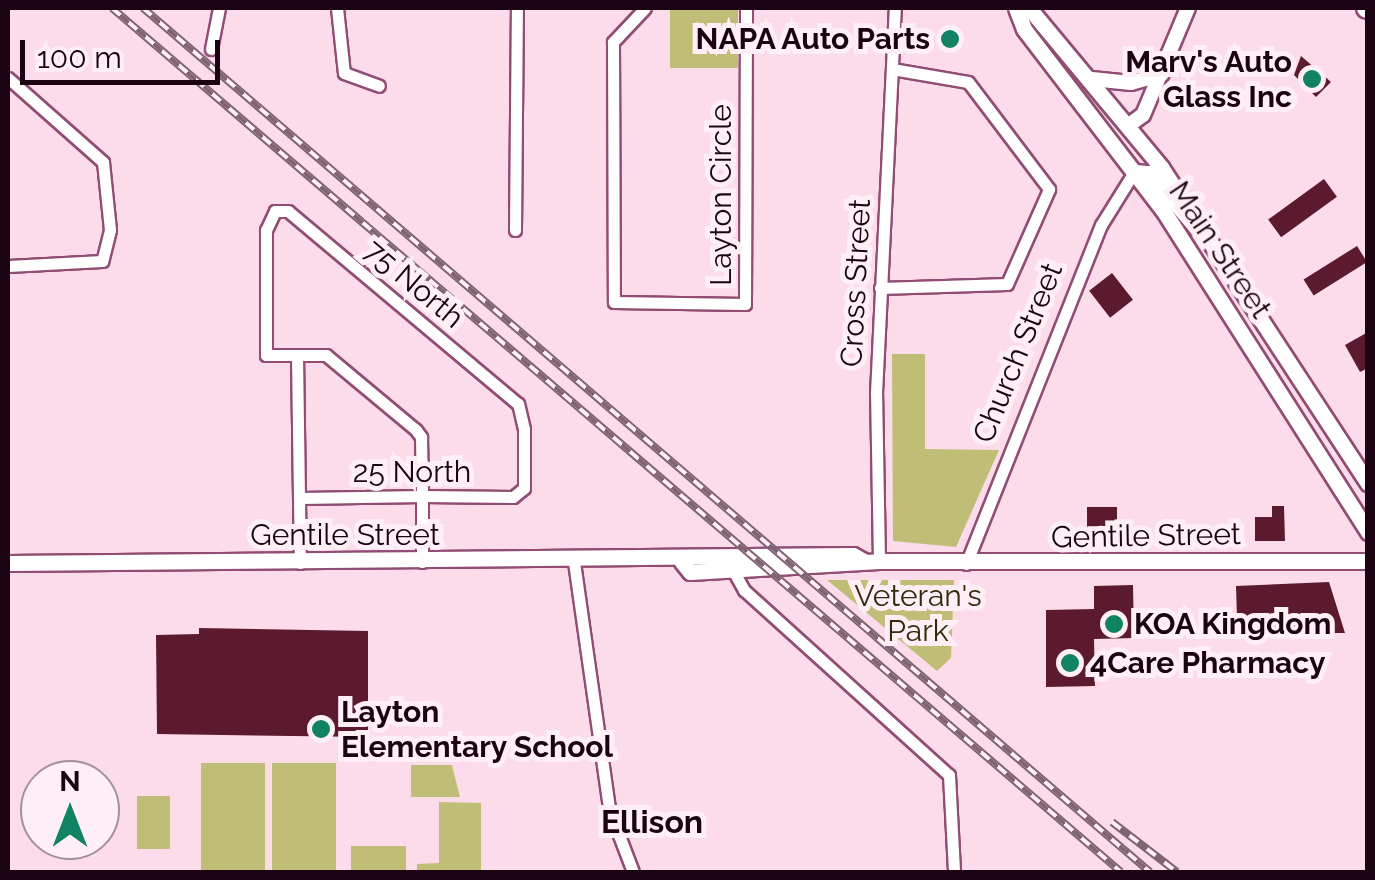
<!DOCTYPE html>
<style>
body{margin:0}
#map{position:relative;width:1375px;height:880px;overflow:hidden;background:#fcdbeb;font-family:Raleway,sans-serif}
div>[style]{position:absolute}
.green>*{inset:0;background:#c0be76;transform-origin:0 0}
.building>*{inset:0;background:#5b1a2d;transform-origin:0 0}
.roads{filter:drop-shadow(2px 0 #914d73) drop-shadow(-2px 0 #914d73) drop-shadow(0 2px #914d73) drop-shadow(0 -2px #914d73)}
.minor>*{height:11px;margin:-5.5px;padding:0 5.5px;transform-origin:5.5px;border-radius:5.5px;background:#fff}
.tertiary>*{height:14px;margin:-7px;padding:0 7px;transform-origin:7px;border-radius:7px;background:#fff}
.secondary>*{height:15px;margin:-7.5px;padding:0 7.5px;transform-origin:7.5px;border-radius:7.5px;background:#fff}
.motorway>*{height:20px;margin:-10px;padding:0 10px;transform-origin:10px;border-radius:10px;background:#fff}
.rail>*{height:8px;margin-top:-4px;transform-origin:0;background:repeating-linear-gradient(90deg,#feeef6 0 11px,#806473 0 22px);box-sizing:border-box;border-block:2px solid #806473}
.dots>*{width:28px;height:28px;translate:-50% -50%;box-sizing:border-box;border:5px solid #feeef6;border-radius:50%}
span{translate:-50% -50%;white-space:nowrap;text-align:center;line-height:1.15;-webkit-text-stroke:10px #feeef6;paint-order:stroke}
.poi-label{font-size:30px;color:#1b0311;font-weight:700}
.right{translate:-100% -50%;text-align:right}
.left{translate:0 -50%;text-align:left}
.street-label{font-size:30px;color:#1b0311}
.park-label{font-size:30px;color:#2e2c0a}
.neighbourhood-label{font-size:32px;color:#1b0311;font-weight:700}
.frame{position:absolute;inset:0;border:10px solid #1b0311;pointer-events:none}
.north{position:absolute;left:20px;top:760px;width:100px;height:100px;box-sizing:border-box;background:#feeef6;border:2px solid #a3909a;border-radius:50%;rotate:0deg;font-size:28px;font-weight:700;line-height:40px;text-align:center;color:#1b0311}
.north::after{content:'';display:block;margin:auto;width:35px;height:45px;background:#108362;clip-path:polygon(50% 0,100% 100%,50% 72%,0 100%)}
.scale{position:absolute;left:20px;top:40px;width:200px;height:45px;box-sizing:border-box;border:5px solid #1b0311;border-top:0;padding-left:12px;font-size:30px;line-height:35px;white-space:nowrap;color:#1b0311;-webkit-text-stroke:8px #feeef6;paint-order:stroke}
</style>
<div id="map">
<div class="green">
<div style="left:670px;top:8px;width:68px;height:60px"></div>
<div style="clip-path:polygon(892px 354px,925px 354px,925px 449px,999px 450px,956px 547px,893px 541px)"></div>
<div style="clip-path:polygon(827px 580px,954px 580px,951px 658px,937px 671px)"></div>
<div style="left:201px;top:763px;width:64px;height:109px"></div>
<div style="left:272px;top:763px;width:64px;height:109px"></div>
<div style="clip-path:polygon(411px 765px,452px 765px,460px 797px,411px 797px)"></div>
<div style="left:137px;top:796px;width:33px;height:53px"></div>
<div style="clip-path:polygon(439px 802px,481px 803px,481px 872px,417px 872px,417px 864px,439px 863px)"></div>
<div style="left:351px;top:846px;width:55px;height:26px"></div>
</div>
<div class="building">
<div style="clip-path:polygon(1301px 56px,1331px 82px,1316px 97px,1294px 75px)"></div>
<div style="left:1324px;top:179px;width:22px;height:69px;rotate:54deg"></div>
<div style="left:1357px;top:246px;width:19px;height:63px;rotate:58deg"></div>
<div style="left:1112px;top:273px;width:34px;height:29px;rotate:52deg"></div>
<div style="clip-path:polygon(1368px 332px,1368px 368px,1360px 372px,1345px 345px)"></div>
<div style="clip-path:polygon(1272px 506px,1284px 506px,1285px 541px,1255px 541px,1255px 517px,1272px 517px)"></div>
<div style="left:1087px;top:507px;width:30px;height:31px"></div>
<div style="clip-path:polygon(1329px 582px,1345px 633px,1268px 633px,1268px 618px,1237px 618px,1236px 586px)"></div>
<div style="clip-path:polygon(1133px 585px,1134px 638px,1094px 639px,1095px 686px,1046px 687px,1046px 610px,1094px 609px,1094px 586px)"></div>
<div style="clip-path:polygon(199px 628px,368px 631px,368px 737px,157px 734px,156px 635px,199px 634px)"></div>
</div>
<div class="roads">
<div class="minor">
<div style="left:337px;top:8px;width:65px;rotate:83.9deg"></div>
<div style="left:344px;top:73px;width:37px;rotate:20deg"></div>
<div style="left:645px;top:8px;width:47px;rotate:133.3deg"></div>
<div style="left:613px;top:42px;width:260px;rotate:89.8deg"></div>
<div style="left:614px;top:302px;width:131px;rotate:0.9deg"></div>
<div style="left:745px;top:304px;width:296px;rotate:-89.8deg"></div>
<div style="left:211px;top:49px;width:42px;rotate:-79deg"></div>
<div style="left:8px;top:78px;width:127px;rotate:41.5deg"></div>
<div style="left:103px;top:162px;width:68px;rotate:84.1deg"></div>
<div style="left:110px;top:230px;width:32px;rotate:104deg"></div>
<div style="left:102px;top:261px;width:94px;rotate:177deg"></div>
<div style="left:515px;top:230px;width:222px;rotate:-89.5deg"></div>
<div style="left:880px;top:288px;width:127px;rotate:-1.8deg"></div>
<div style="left:1007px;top:284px;width:104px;rotate:-66.1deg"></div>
<div style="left:1049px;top:189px;width:134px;rotate:-127.1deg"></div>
<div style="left:968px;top:82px;width:77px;rotate:-170.3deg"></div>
<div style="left:297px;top:355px;width:208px;rotate:89.2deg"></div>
<div style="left:301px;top:498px;width:121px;rotate:-0.9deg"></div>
<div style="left:422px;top:496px;width:91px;rotate:0.6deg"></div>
<div style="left:513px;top:497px;width:14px;rotate:-39deg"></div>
<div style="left:524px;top:488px;width:59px;rotate:-90deg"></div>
<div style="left:524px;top:429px;width:26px;rotate:-103deg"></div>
<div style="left:518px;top:404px;width:300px;rotate:-140deg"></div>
<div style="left:288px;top:211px;width:13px;rotate:180deg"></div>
<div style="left:275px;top:211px;width:21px;rotate:115deg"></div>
<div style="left:266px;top:230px;width:125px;rotate:90deg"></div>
<div style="left:266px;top:355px;width:60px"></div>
<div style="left:326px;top:355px;width:117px;rotate:39.8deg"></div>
<div style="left:416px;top:430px;width:9px;rotate:54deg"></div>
<div style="left:421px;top:437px;width:59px;rotate:89deg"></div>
<div style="left:422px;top:496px;width:66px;rotate:90deg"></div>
<div style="left:879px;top:561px;width:168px;rotate:-91deg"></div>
<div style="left:876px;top:393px;width:385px;rotate:-87.2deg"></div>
<div style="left:574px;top:562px;width:249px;rotate:81.9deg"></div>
<div style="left:609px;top:809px;width:67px;rotate:69.1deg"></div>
<div style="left:966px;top:564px;width:365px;rotate:-68.3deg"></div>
<div style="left:1101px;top:225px;width:62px;rotate:-58.1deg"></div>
<div style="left:734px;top:572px;width:21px;rotate:61deg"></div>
<div style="left:744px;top:590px;width:276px;rotate:42.1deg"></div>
<div style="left:949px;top:775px;width:97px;rotate:87deg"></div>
</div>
<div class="tertiary">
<div style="left:1092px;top:79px;width:39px;rotate:6deg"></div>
<div style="left:1131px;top:83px;width:32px;rotate:-16deg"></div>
<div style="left:1129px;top:125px;width:17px;rotate:-36deg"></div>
<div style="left:1143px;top:115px;width:116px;rotate:-67.2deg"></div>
</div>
<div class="secondary">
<div style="left:1016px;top:8px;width:22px;rotate:69deg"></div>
<div style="left:1024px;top:29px;width:228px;rotate:52.5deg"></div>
<div style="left:1163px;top:210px;width:382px;rotate:57.5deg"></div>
<div style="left:1029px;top:8px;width:207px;rotate:50.3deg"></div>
<div style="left:1161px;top:167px;width:378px;rotate:56.8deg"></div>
<div style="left:1134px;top:172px;width:16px;rotate:4deg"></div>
<div style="left:1150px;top:173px;width:70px;rotate:49.7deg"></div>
<div style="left:682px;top:562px;width:13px;rotate:51deg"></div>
<div style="left:690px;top:572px;width:189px;rotate:-3.3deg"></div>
<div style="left:879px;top:561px;width:489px"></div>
<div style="left:8px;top:563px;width:845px;rotate:-0.54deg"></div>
<div style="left:853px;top:555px;width:13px;rotate:29deg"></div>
</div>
<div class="motorway">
<div style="left:1367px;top:8px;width:1px"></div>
</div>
</div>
<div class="rail">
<div style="left:112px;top:8px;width:1328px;rotate:40.57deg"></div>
<div style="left:143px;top:8px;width:1327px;rotate:40.63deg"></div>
<div style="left:1112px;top:822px;width:82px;rotate:37.6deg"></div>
</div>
<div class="dots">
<div style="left:950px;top:39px;background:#108362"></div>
<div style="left:1312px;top:79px;background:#108362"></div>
<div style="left:1114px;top:624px;background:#108362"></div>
<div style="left:1070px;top:663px;background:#108362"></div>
<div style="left:321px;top:729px;background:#108362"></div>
</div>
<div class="poi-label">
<span class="right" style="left:930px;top:39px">NAPA Auto Parts</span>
<span class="right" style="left:1292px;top:79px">Marv's Auto<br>Glass Inc</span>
<span class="left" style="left:1134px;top:624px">KOA Kingdom</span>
<span class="left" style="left:1090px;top:663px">4Care Pharmacy</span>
<span class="left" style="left:341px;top:729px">Layton<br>Elementary School</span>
</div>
<div class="street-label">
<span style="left:721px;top:195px;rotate:-90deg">Layton Circle</span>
<span style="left:1220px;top:250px;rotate:56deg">Main Street</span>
<span style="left:856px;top:283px;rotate:-87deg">Cross Street</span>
<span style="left:414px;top:284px;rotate:40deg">75 North</span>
<span style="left:1018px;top:353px;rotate:-68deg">Church Street</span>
<span style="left:412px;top:472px">25 North</span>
<span style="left:345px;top:535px">Gentile Street</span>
<span style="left:1146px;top:536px;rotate:-1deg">Gentile Street</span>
</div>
<div class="park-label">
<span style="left:918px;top:613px">Veteran's<br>Park</span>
</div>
<div class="neighbourhood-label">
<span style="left:652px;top:822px">Ellison</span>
</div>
<div class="frame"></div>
<div class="north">N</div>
<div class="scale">100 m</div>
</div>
